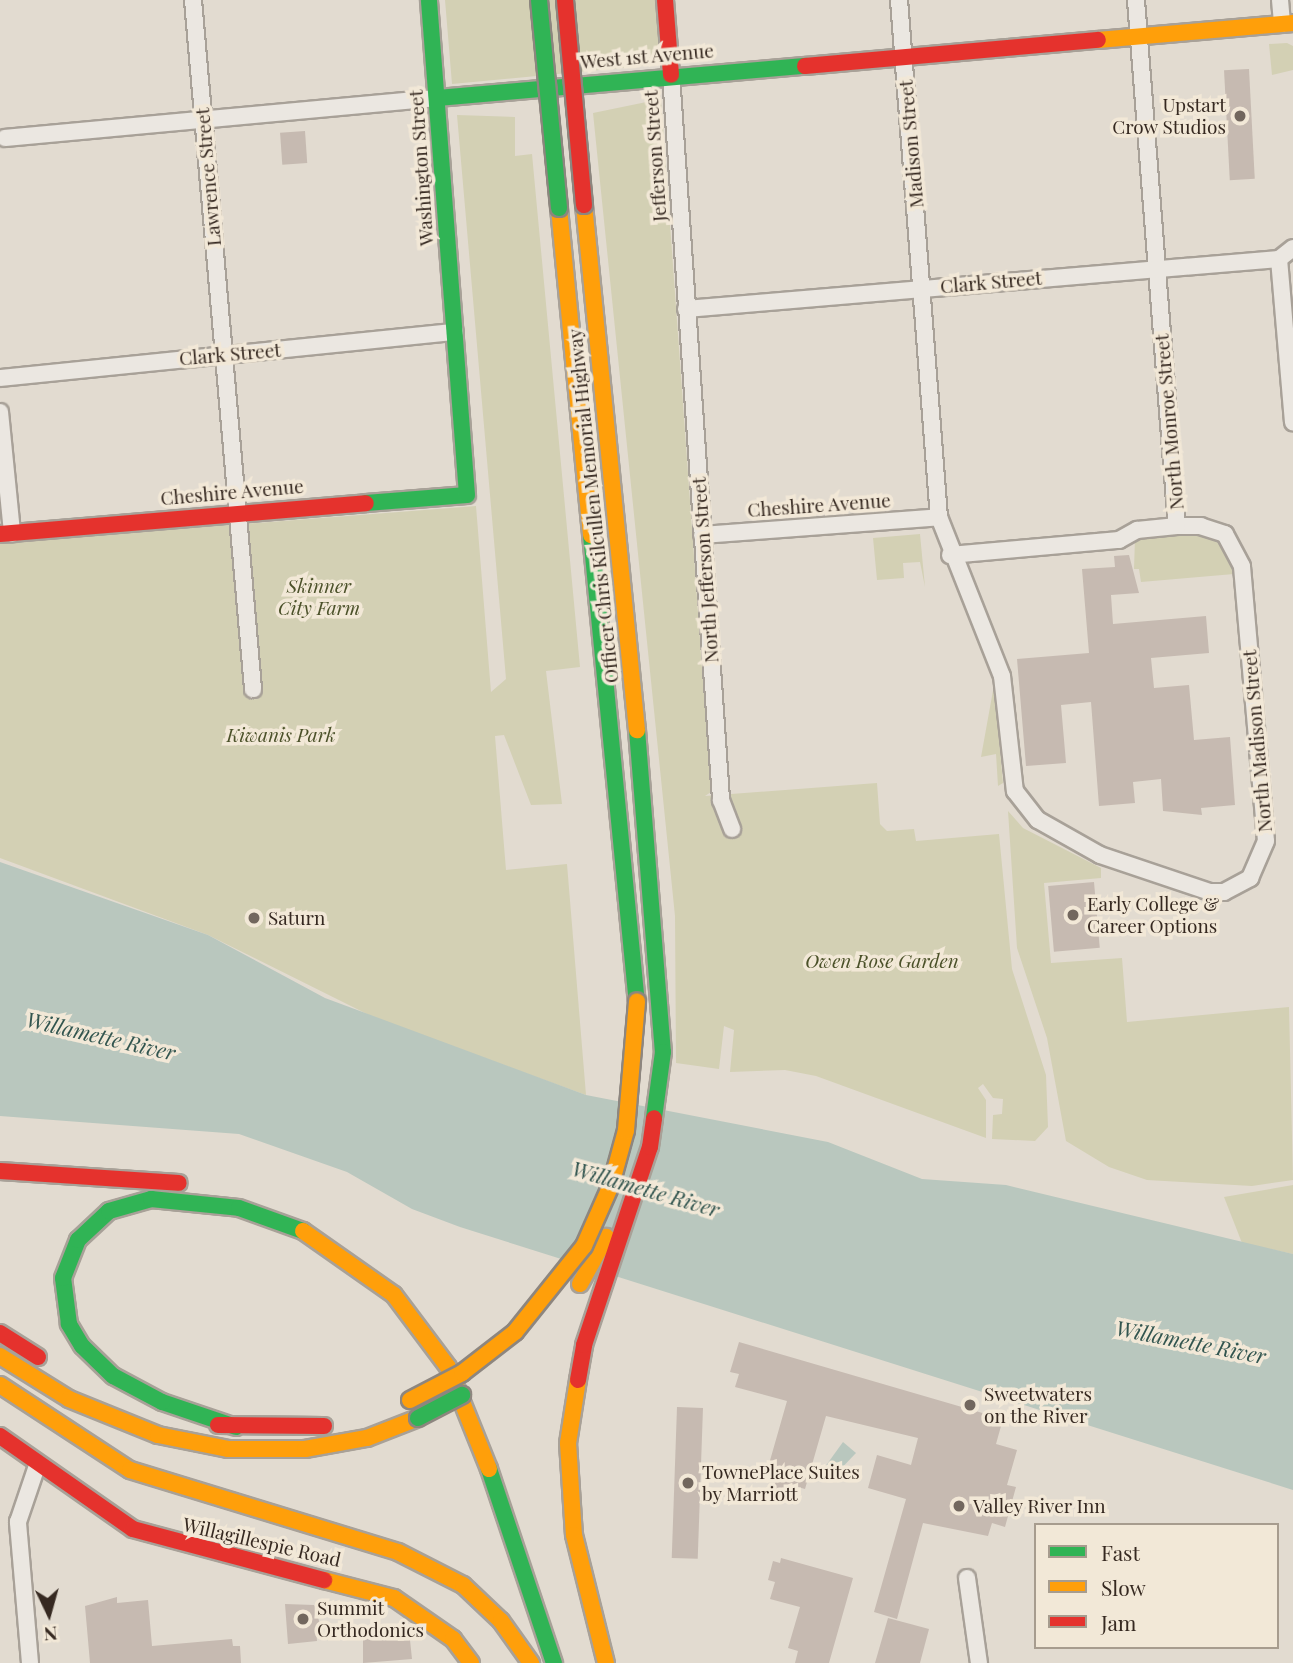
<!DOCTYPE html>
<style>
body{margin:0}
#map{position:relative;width:1293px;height:1663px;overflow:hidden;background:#e2dbd0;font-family:"Playfair Display",serif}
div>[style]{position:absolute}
.green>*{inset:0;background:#d3d0b4}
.water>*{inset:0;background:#b9c7be}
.building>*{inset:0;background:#c6bab1;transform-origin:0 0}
.roads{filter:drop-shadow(2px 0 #a8a198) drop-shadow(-2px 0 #a8a198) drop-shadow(0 2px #a8a198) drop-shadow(0 -2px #a8a198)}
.street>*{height:16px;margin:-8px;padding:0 8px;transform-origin:8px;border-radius:8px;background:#ebe7e1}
.fast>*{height:16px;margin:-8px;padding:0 8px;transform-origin:8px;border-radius:8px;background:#30b455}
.slow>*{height:16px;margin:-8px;padding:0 8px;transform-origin:8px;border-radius:8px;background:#ff9f0a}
.jam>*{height:16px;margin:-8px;padding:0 8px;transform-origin:8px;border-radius:8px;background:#e5322d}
.bridges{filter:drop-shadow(2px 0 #8d867f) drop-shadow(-2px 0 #8d867f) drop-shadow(0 2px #8d867f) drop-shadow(0 -2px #8d867f)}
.fast-bridge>*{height:16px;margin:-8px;padding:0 8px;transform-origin:8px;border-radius:8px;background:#30b455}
.slow-bridge>*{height:16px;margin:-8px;padding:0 8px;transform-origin:8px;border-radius:8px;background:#ff9f0a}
.jam-bridge>*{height:16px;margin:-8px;padding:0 8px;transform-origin:8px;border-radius:8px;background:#e5322d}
.dots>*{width:19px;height:19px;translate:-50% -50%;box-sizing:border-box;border:4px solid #f2e8d7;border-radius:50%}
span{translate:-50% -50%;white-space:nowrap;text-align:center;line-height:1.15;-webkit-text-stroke:7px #f2e8d7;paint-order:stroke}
.street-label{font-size:19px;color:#362921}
.poi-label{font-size:19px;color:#362921}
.right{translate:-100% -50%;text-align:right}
.left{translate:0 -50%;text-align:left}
.park-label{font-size:19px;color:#4b5129;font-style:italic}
.water-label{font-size:21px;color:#32554f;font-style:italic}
.legend{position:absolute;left:1034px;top:1523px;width:245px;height:126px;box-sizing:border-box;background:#f2e8d7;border:2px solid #a79c8e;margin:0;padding:9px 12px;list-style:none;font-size:21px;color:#362921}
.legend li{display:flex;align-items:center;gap:14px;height:35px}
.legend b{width:35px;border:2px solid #a79c8e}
.north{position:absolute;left:14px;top:1579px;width:70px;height:70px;-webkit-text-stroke:5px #f2e8d7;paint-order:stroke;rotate:175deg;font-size:19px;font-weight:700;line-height:28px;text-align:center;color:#362921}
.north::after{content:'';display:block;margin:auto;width:24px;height:32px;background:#362921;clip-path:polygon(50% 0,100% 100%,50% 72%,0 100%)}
</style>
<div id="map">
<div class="green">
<div style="clip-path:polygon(445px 0,657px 0,662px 64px,452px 84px)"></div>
<div style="clip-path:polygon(1287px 43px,1293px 46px,1293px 70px,1272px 75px,1269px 44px)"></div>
<div style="clip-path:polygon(661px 99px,711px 792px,705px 796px,877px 783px,880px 824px,887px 831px,914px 829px,916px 841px,999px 834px,1012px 969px,1046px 1075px,1048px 1127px,1035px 1141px,992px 1139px,993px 1115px,1002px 1114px,1003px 1099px,993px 1098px,983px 1084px,978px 1088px,986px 1100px,986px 1138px,816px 1076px,785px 1070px,730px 1072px,734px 1030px,724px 1026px,719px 1069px,676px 1063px,675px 916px,593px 113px)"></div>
<div style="clip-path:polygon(457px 115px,515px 117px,515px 156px,532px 154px,580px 667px,546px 671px,562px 804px,531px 805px,504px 735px,495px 736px,506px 870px,567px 864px,586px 1095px,377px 1019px,208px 935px,0 858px,0 543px,476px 506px,491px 692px,506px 679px)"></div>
<div style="clip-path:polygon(1198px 533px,1225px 544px,1234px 574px,1141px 582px,1139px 569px,1134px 569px,1135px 538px)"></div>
<div style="clip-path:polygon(920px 534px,925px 587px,920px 562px,903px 563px,904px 578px,877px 580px,873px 538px)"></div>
<div style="clip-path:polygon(994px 685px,1003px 783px,998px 786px,996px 754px,981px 757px)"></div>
<div style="clip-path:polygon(1008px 811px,1023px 828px,1101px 868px,1101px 878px,1044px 883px,1051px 963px,1122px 958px,1127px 1022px,1289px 1007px,1293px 1180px,1252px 1186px,1147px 1180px,1109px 1167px,1066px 1141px,1047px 1038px,1017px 948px)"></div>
<div style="clip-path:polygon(1293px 1185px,1293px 1254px,1242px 1243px,1224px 1197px)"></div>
</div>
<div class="water">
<div style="clip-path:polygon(0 862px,208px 935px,325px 998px,586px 1095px,828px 1142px,922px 1179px,1006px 1185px,1293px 1254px,1293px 1490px,460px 1227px,412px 1209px,347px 1172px,239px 1134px,0 1116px)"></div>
<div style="clip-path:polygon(843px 1442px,856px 1453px,833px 1477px,822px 1471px)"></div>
</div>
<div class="building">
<div style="left:1249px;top:69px;width:110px;height:25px;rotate:87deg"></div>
<div style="left:305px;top:131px;width:32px;height:25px;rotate:86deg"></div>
<div style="clip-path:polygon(1129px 555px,1139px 593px,1111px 595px,1113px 624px,1206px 616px,1209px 653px,1151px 658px,1154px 688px,1189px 685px,1194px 740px,1230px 737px,1235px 805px,1201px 808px,1202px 815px,1163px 811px,1161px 779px,1133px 782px,1135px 803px,1099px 806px,1091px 702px,1061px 705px,1066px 763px,1026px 766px,1017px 659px,1089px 653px,1082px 569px,1115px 567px,1114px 556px)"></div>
<div style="left:1094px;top:882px;width:66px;height:46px;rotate:85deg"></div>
<div style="clip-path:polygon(739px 1342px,1003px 1419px,996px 1444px,1017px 1450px,1007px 1485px,1016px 1487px,1005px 1527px,992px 1523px,988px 1536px,923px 1523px,897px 1619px,874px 1612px,906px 1499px,868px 1488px,877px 1455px,911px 1465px,918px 1438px,826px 1416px,805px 1489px,798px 1487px,795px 1496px,773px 1490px,776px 1481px,765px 1478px,787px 1401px,735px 1387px,739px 1374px,730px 1372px)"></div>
<div style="left:677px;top:1407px;width:26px;height:151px;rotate:2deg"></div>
<div style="clip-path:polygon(781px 1558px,853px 1578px,829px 1663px,795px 1663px,798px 1651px,788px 1648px,800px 1607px,770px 1599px,775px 1582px,768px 1580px,773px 1561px,780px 1563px)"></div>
<div style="clip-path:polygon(117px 1597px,117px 1603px,148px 1600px,152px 1646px,232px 1639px,233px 1646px,240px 1646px,241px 1663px,90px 1663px,85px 1606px)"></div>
<div style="clip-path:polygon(285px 1604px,314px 1605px,321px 1627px,316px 1627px,317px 1641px,288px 1644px)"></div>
<div style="clip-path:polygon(888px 1618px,929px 1629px,920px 1663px,875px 1663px)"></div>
<div style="clip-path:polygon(379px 1624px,380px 1634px,397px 1632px,398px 1641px,410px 1640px,412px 1659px,363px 1663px,363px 1626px)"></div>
</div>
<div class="roads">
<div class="street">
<div style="left:193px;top:0;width:692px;rotate:85.02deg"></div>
<div style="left:899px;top:0;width:519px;rotate:85.58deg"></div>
<div style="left:939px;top:517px;width:171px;rotate:68.4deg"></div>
<div style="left:1002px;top:676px;width:116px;rotate:83.6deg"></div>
<div style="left:1015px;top:791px;width:37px;rotate:52deg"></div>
<div style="left:1038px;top:820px;width:71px;rotate:29.4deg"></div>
<div style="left:1100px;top:855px;width:116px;rotate:18.6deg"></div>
<div style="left:1210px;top:892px;width:14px"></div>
<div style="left:1224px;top:892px;width:30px;rotate:-28deg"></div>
<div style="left:1250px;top:878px;width:40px;rotate:-66.6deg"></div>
<div style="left:1266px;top:841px;width:276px;rotate:-95deg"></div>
<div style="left:1242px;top:566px;width:36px;rotate:-118deg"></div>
<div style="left:1225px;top:534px;width:25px;rotate:-162deg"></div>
<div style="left:1201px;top:526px;width:24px;rotate:180deg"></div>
<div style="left:1177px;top:526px;width:528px;rotate:-94.46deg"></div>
<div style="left:1280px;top:0;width:24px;rotate:85deg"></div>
<div style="left:671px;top:75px;width:727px;rotate:86.05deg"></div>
<div style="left:721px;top:800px;width:31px;rotate:69deg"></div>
<div style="left:5px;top:138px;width:434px;rotate:-5.3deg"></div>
<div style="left:1279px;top:259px;width:164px;rotate:85.1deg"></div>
<div style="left:686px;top:309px;width:595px;rotate:-4.82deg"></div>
<div style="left:1279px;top:259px;width:18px;rotate:-38deg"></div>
<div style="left:0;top:378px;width:457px;rotate:-5.8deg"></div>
<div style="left:0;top:412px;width:122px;rotate:84.3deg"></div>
<div style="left:702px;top:535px;width:238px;rotate:-4.3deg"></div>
<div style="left:950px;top:555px;width:170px;rotate:-5.1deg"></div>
<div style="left:1119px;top:540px;width:21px;rotate:-29deg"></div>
<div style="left:1137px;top:530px;width:40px;rotate:-5.7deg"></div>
<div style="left:967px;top:1578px;width:86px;rotate:82deg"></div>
<div style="left:30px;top:1663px;width:142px;rotate:-94.9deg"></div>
<div style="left:18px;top:1522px;width:59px;rotate:-71.3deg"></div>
</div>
<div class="fast">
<div style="left:437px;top:98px;width:369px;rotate:-5deg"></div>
<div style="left:366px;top:503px;width:101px;rotate:-4.5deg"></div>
<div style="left:467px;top:495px;width:496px;rotate:-94.4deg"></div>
<div style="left:591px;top:535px;width:468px;rotate:84.4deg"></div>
<div style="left:637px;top:730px;width:323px;rotate:85.4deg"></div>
<div style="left:663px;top:1052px;width:67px;rotate:97.8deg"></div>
<div style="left:236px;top:1427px;width:78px;rotate:-161.3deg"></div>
<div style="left:162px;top:1402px;width:55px;rotate:-152deg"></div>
<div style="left:113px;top:1376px;width:43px;rotate:-135.9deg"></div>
<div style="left:82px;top:1346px;width:26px;rotate:-121deg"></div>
<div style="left:69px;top:1324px;width:46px;rotate:-97.4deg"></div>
<div style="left:63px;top:1278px;width:41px;rotate:-68.5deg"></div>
<div style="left:78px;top:1240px;width:42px;rotate:-43.1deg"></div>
<div style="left:109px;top:1211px;width:44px;rotate:-15.9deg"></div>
<div style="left:151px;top:1199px;width:88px;rotate:5.8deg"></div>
<div style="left:239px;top:1208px;width:68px;rotate:19.8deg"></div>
<div style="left:489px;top:1469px;width:205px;rotate:71.5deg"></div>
</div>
<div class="slow">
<div style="left:1098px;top:40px;width:196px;rotate:-5deg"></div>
<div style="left:584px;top:205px;width:528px;rotate:84.24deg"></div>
<div style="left:559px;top:208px;width:329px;rotate:84.4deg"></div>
<div style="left:303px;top:1231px;width:111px;rotate:35.1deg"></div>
<div style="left:394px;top:1295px;width:90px;rotate:53.1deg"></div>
<div style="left:448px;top:1367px;width:110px;rotate:68.1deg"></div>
<div style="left:580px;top:1284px;width:54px;rotate:-61deg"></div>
<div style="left:0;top:1356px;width:81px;rotate:31.9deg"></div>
<div style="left:69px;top:1399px;width:96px;rotate:22deg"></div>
<div style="left:158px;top:1435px;width:71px;rotate:11.3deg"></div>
<div style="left:228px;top:1449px;width:77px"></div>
<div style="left:305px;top:1449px;width:63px;rotate:-10.1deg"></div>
<div style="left:367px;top:1438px;width:55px;rotate:-21.4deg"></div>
<div style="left:578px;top:1380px;width:64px;rotate:99deg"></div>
<div style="left:568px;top:1443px;width:92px;rotate:86.3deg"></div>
<div style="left:574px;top:1535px;width:132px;rotate:76deg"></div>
<div style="left:0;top:1385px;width:155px;rotate:33.2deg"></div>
<div style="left:130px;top:1470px;width:280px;rotate:17deg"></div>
<div style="left:398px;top:1552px;width:73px;rotate:26.9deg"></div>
<div style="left:463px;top:1585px;width:52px;rotate:43.5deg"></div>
<div style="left:501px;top:1621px;width:52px;rotate:54.5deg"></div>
<div style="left:324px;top:1580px;width:72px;rotate:14.4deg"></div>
<div style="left:394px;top:1598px;width:72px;rotate:34.8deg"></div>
<div style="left:453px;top:1639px;width:30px;rotate:53deg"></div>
</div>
<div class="jam">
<div style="left:665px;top:0;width:75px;rotate:85.4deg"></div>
<div style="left:805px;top:66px;width:294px;rotate:-5.1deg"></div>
<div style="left:0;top:534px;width:367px;rotate:-4.8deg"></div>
<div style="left:0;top:1171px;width:179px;rotate:3.8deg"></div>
<div style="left:0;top:1333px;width:45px;rotate:32.3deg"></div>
<div style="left:578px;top:1380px;width:36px;rotate:-80deg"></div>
<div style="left:584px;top:1345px;width:209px;rotate:-71.6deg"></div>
<div style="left:650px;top:1147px;width:29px;rotate:-82deg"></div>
<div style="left:218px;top:1425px;width:106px;rotate:0.5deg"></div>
<div style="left:0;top:1436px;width:162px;rotate:35deg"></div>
<div style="left:133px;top:1529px;width:198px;rotate:15deg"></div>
</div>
</div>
<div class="bridges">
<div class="fast-bridge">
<div style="left:539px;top:0;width:209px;rotate:84.5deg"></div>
<div style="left:418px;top:1418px;width:50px;rotate:-27.6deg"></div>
</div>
<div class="slow-bridge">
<div style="left:410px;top:1400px;width:59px;rotate:-27.4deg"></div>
<div style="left:462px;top:1373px;width:67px;rotate:-37.7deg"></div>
<div style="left:515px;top:1332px;width:110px;rotate:-51.3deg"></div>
<div style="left:584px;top:1246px;width:67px;rotate:-66.1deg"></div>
<div style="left:611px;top:1185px;width:57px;rotate:-74.7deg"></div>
<div style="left:626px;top:1130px;width:129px;rotate:-85.1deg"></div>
</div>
<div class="jam-bridge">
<div style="left:565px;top:0;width:206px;rotate:84.7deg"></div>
</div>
</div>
<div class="dots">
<div style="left:1240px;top:116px;background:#72675e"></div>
<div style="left:1073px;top:915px;background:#72675e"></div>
<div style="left:254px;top:918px;background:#72675e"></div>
<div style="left:970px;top:1405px;background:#72675e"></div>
<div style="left:688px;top:1483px;background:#72675e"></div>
<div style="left:959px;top:1506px;background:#72675e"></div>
<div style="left:303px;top:1619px;background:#72675e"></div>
</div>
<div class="street-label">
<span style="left:647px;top:56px;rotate:-5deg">West 1st Avenue</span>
<span style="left:911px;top:144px;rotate:-95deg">Madison Street</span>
<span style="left:655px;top:156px;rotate:-94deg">Jefferson Street</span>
<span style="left:421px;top:168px;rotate:-94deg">Washington Street</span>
<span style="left:208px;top:177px;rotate:-95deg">Lawrence Street</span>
<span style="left:991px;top:282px;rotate:-5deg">Clark Street</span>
<span style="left:230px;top:354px;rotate:-5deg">Clark Street</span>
<span style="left:1169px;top:422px;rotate:-95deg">North Monroe Street</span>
<span style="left:232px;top:492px;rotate:-5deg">Cheshire Avenue</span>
<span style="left:819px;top:505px;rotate:-4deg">Cheshire Avenue</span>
<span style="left:593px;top:506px;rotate:-96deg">Officer Chris Kilcullen Memorial Highway</span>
<span style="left:705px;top:570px;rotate:-94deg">North Jefferson Street</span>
<span style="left:1257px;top:741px;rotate:-95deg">North Madison Street</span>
<span style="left:262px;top:1542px;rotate:13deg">Willagillespie Road</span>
</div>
<div class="poi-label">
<span class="right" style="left:1226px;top:116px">Upstart<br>Crow Studios</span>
<span class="left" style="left:1087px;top:915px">Early College &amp;<br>Career Options</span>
<span class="left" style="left:268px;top:918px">Saturn</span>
<span class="left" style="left:984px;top:1405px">Sweetwaters<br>on the River</span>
<span class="left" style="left:702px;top:1483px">TownePlace Suites<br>by Marriott</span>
<span class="left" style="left:973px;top:1506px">Valley River Inn</span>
<span class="left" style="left:317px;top:1619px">Summit<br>Orthodonics</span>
</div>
<div class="park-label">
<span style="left:319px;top:597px">Skinner<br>City Farm</span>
<span style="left:281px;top:735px">Kiwanis Park</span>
<span style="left:882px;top:961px">Owen Rose Garden</span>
</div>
<div class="water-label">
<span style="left:101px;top:1035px;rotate:13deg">Willamette River</span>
<span style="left:646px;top:1188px;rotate:16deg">Willamette River</span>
<span style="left:1191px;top:1341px;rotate:11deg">Willamette River</span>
</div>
<ul class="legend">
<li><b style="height:9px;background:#30b455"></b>Fast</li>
<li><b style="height:9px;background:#ff9f0a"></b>Slow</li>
<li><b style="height:9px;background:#e5322d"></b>Jam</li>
</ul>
<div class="north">N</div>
</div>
